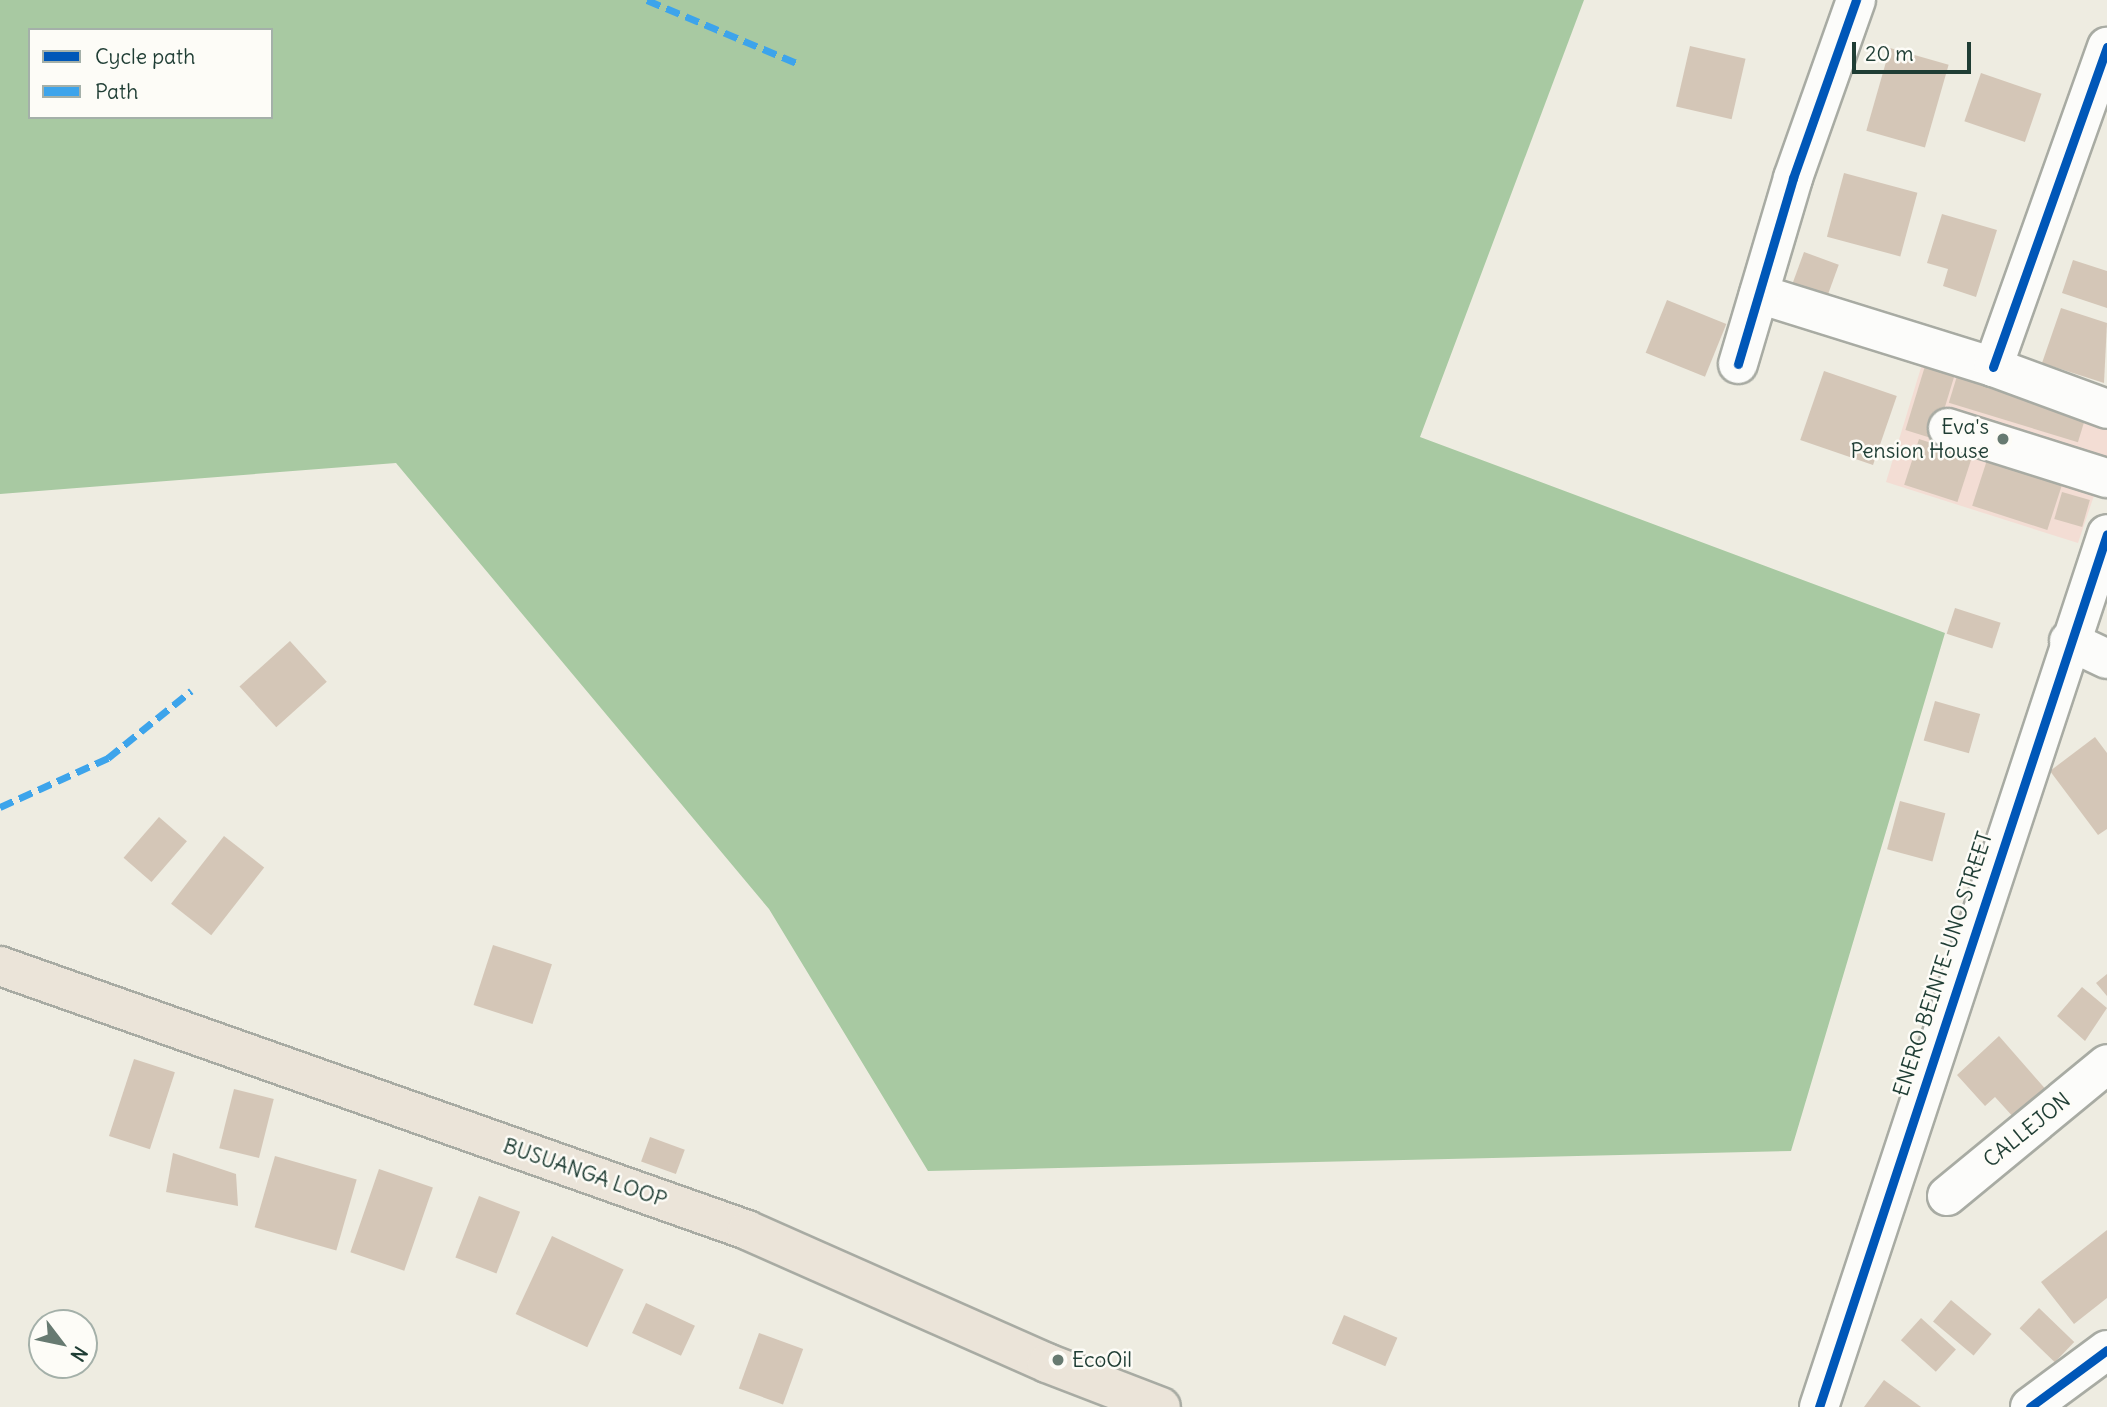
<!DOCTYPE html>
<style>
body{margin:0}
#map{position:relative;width:2107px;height:1407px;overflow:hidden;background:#eeece1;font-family:Delius,sans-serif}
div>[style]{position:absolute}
.built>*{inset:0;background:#f3ddd4}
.forest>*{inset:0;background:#a8c9a2}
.building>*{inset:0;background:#d4c6b7;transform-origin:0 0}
.roads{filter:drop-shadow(2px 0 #a8aba3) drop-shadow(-2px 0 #a8aba3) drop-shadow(0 2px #a8aba3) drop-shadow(0 -2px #a8aba3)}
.minor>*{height:38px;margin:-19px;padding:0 19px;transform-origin:19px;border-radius:19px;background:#fcfcfa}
.major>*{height:38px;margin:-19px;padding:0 19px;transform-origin:19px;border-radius:19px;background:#ebe4d9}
.quiet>*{height:7px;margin-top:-3.5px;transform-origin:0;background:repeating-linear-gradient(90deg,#3da4eb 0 14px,transparent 0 21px)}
.cycleway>*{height:9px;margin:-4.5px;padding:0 4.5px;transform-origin:4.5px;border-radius:4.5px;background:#0057b8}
.dots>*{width:19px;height:19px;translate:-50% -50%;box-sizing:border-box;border:4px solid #fdfcf7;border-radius:50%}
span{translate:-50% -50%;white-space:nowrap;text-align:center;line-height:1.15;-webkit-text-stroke:5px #fdfcf7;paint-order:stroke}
.poi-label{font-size:21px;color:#1f3d34}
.right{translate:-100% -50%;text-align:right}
.left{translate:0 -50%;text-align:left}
.street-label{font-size:21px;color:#1f3d34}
.legend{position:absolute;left:28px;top:28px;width:245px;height:91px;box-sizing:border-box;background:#fdfcf7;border:2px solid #a4b0a9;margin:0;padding:9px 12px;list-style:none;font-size:21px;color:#1f3d34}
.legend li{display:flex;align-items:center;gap:14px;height:35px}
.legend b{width:35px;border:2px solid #a4b0a9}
.north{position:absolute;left:28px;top:1309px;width:70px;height:70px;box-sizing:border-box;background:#fdfcf7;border:2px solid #a4b0a9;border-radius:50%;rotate:122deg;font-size:19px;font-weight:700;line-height:28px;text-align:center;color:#1f3d34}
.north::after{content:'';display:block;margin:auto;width:24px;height:32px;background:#677a71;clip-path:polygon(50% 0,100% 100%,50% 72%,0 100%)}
.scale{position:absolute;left:1852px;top:42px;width:119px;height:32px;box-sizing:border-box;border:4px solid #1f3d34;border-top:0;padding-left:9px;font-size:21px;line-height:24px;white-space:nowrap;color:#1f3d34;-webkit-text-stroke:5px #fdfcf7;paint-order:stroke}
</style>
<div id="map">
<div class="built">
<div style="clip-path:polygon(1923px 361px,2107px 422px,2107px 457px,2078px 543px,1886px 482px)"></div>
</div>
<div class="forest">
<div style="clip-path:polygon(evenodd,0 0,1584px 0,1420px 437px,1945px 633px,1791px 1151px,928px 1171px,769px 909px,396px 463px,0 494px,0 0,30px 30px,271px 30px,271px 117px,30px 117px,30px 30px)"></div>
</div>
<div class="building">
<div style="left:1690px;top:46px;width:57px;height:62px;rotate:13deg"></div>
<div style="left:1890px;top:48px;width:61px;height:86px;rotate:16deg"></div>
<div style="left:1981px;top:73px;width:64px;height:51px;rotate:19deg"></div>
<div style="left:1844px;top:173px;width:76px;height:66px;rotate:15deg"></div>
<div style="clip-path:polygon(1942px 214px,1997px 230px,1976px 297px,1943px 286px,1948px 269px,1927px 263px)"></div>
<div style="left:1804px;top:252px;width:37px;height:33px;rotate:20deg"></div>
<div style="clip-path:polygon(2073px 260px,2107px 271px,2107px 308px,2062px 293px)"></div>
<div style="left:1667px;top:300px;width:64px;height:57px;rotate:22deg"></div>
<div style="clip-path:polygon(2061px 308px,2107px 323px,2104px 383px,2042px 363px)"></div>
<div style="left:1925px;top:366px;width:31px;height:67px;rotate:17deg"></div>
<div style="left:1824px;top:371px;width:77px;height:73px;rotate:19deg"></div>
<div style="left:1957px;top:376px;width:135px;height:28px;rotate:17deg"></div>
<div style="left:1919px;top:439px;width:56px;height:48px;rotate:18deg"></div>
<div style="left:1987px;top:460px;width:79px;height:48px;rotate:18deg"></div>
<div style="left:2062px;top:492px;width:29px;height:28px;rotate:16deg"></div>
<div style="left:1955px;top:608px;width:48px;height:27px;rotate:18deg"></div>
<div style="left:290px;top:641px;width:55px;height:68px;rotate:48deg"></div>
<div style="left:1935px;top:701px;width:47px;height:41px;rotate:16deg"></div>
<div style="clip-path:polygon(2095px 737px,2107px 753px,2107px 829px,2098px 835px,2050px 771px)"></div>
<div style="left:1900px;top:801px;width:47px;height:50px;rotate:15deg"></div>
<div style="left:159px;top:817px;width:37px;height:54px;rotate:41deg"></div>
<div style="left:224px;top:836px;width:51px;height:86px;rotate:38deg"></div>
<div style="left:493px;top:945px;width:62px;height:63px;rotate:18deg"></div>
<div style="clip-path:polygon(2107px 974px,2107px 996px,2096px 983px)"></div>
<div style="clip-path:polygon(2082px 987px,2107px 1008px,2085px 1041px,2057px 1016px)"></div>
<div style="clip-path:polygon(1999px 1036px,2056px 1101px,2025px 1130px,1995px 1097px,1985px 1106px,1957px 1075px)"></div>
<div style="left:134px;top:1059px;width:43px;height:81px;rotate:18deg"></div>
<div style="left:234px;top:1089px;width:41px;height:61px;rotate:14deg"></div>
<div style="left:650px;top:1137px;width:37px;height:26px;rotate:20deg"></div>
<div style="clip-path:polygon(173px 1153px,236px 1174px,238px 1206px,166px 1192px)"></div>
<div style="left:275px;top:1156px;width:85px;height:74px;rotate:16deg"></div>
<div style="left:379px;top:1169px;width:57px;height:88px;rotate:19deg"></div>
<div style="left:479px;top:1196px;width:44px;height:66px;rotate:21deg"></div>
<div style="clip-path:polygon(2107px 1230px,2107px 1298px,2074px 1324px,2041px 1282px)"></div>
<div style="left:552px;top:1236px;width:79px;height:86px;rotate:25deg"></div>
<div style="left:1951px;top:1300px;width:53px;height:28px;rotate:40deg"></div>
<div style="left:646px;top:1303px;width:54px;height:33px;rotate:25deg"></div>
<div style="left:2039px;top:1308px;width:49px;height:28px;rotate:44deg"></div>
<div style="left:1344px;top:1315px;width:58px;height:31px;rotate:23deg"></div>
<div style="left:1921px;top:1318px;width:47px;height:30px;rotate:42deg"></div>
<div style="left:759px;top:1333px;width:47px;height:59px;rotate:20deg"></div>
<div style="clip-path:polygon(1884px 1380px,1921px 1407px,1864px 1407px)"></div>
</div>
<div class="roads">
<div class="minor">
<div style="left:1759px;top:294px;width:245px;rotate:17.3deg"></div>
<div style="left:1993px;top:367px;width:121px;rotate:20.2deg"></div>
<div style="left:1738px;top:364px;width:194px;rotate:-73.5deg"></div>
<div style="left:1793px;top:178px;width:189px;rotate:-70.5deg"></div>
<div style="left:1993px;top:367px;width:340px;rotate:-70.4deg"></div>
<div style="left:1948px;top:428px;width:167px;rotate:17.5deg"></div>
<div style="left:2069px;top:641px;width:42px;rotate:25.3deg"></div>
<div style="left:1947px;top:1196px;width:207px;rotate:-39.5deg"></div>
<div style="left:1819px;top:1407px;width:919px;rotate:-71.74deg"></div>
<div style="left:2030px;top:1407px;width:96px;rotate:-36.5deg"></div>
</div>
<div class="major">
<div style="left:0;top:966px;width:792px;rotate:19.46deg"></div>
<div style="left:747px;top:1230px;width:328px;rotate:23.9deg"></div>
<div style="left:1047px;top:1363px;width:122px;rotate:21.1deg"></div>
</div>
</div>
<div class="quiet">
<div style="left:647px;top:0;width:165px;rotate:22.8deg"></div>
<div style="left:0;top:807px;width:119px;rotate:-24.4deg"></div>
<div style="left:108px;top:758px;width:107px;rotate:-38.9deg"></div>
</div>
<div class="cycleway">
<div style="left:1738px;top:364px;width:194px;rotate:-73.5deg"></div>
<div style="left:1793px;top:178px;width:189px;rotate:-70.5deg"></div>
<div style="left:1993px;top:367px;width:340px;rotate:-70.4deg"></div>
<div style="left:1819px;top:1407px;width:919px;rotate:-71.74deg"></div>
<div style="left:2030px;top:1407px;width:96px;rotate:-36.5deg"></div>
</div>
<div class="dots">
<div style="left:2003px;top:439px;background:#677a71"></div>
<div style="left:1058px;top:1360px;background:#677a71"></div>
</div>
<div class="poi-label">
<span class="right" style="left:1989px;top:439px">Eva's<br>Pension House</span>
<span class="left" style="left:1072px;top:1360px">EcoOil</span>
</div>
<div class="street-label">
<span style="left:1943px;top:964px;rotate:-72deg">ENERO BEINTE-UNO STREET</span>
<span style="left:2027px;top:1130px;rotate:-39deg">CALLEJON</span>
<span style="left:585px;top:1173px;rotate:19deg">BUSUANGA LOOP</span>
</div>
<ul class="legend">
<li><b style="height:9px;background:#0057b8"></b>Cycle path</li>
<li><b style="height:9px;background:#3da4eb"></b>Path</li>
</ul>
<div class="north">N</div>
<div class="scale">20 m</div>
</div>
